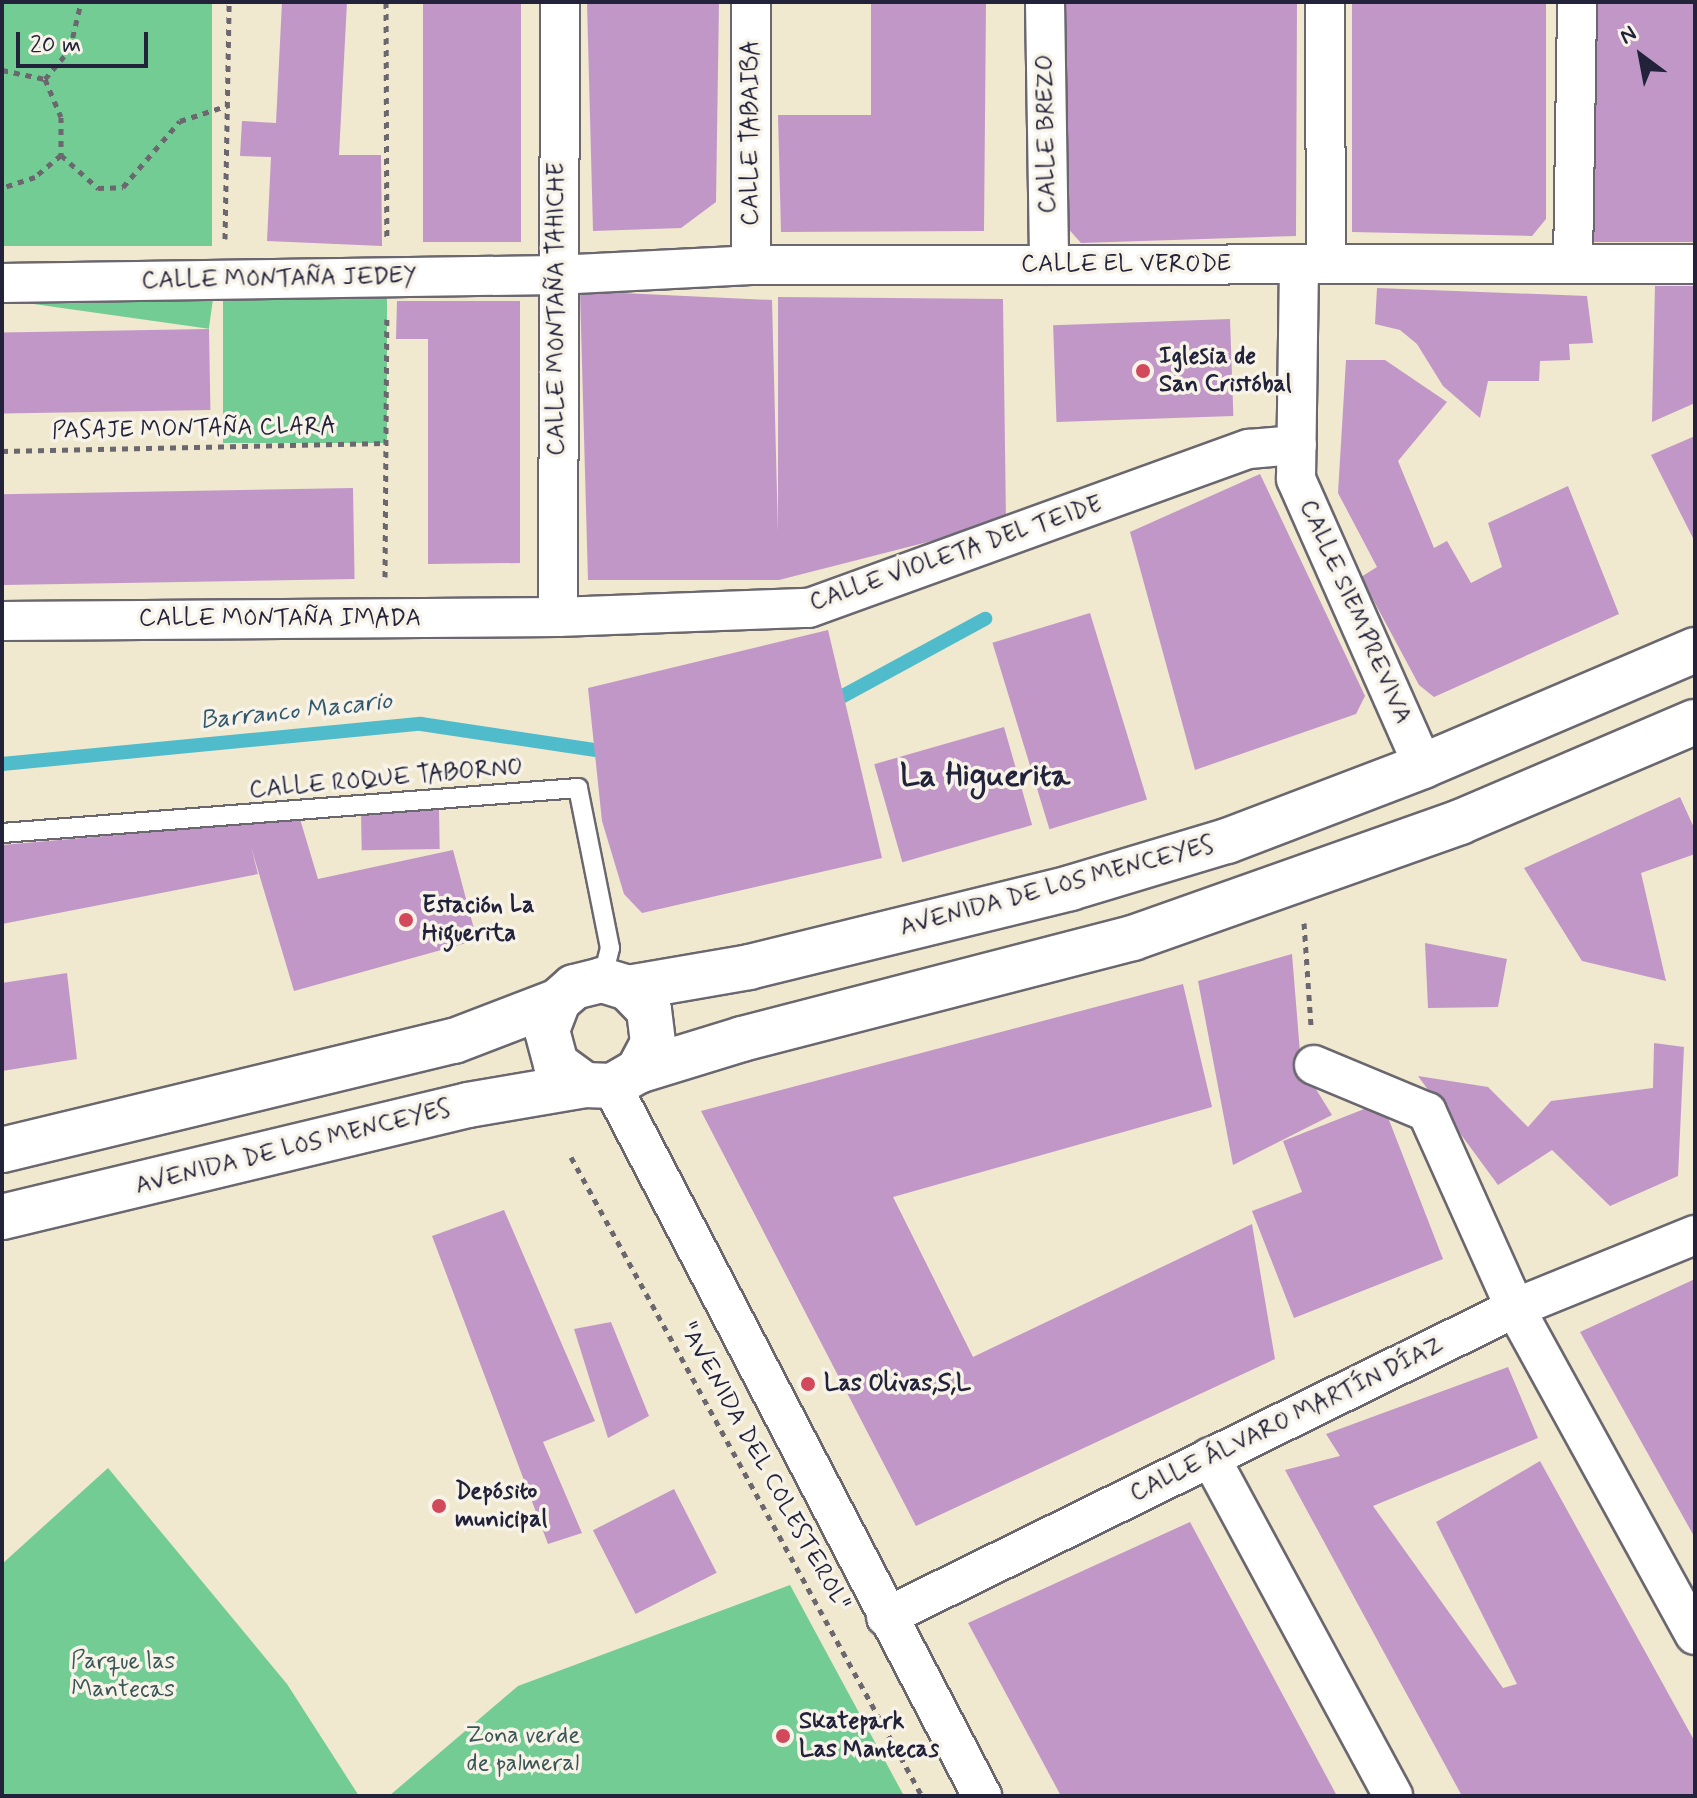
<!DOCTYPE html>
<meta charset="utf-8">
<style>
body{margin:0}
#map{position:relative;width:1697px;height:1798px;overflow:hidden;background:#f0e8cf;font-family:Mynerve,sans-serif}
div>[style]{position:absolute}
.green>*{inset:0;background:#72cc93;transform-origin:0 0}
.stream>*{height:14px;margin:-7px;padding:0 7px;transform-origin:7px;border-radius:7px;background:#50bccb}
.building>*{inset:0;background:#c197c8;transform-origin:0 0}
.path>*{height:5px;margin-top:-2.5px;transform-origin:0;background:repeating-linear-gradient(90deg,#6a676f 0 6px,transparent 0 12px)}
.roads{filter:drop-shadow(2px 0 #6a676f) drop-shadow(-2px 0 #6a676f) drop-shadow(0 2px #6a676f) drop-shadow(0 -2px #6a676f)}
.lane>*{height:18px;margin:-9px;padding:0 9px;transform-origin:9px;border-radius:9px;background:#fff}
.street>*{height:38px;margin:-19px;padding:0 19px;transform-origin:19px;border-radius:19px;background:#fff}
.secondary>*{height:44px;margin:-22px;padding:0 22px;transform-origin:22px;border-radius:22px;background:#fff}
.dots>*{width:22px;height:22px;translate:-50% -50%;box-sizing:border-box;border:4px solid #f7f3e8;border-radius:50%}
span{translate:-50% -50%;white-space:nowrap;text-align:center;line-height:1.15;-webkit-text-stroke:7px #f7f3e8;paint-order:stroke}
.street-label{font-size:24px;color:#22223b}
.poi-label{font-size:24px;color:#22223b;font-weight:700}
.left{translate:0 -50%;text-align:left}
.park-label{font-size:24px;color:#3a5555}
.water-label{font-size:26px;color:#32586d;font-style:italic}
.district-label{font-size:32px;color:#22223b;font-weight:700}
.frame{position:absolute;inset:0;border:4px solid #22223b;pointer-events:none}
.north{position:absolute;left:1601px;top:16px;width:80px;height:80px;-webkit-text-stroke:6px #f7f3e8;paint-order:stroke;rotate:328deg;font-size:22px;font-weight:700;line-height:32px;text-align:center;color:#22223b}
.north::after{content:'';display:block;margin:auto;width:28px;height:36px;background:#22223b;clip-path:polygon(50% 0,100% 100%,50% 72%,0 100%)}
.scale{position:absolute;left:16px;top:32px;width:132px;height:36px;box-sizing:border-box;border:4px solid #22223b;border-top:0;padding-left:10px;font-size:24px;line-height:28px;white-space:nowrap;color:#22223b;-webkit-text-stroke:6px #f7f3e8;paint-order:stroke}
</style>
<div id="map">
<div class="green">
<div style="left:2px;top:2px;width:210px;height:244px"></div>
<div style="left:387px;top:278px;width:165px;height:164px;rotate:90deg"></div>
<div style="left:213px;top:299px;width:30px;height:211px;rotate:98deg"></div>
<div style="clip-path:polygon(108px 1468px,287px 1684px,359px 1796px,2px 1796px,2px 1564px)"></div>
<div style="clip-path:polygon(790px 1585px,904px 1796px,389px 1796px,518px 1686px)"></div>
</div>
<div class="stream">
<div style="left:843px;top:696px;width:162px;rotate:-28.5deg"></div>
<div style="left:2px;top:764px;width:421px;rotate:-5.5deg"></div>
<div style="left:421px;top:724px;width:175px;rotate:8.5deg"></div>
</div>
<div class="building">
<div style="clip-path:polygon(282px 2px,347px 2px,339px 155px,381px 155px,382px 246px,267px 241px,271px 157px,240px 156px,242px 121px,276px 123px)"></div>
<div style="left:423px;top:2px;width:98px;height:240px"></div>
<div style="clip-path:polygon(587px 2px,719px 2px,716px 202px,681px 228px,593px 231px)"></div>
<div style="clip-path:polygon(871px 2px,986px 2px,984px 231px,781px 232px,778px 115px,871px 115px)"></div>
<div style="clip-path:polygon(1060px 2px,1297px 2px,1296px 236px,1081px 243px,1065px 225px)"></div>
<div style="clip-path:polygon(1352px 2px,1546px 2px,1546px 219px,1532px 236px,1352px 232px)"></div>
<div style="left:1593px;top:2px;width:102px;height:240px"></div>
<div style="clip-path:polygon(1655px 286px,1695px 286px,1695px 403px,1652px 422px)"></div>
<div style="clip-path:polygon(1377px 288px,1587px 296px,1593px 343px,1569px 344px,1570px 360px,1540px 361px,1539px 381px,1488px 381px,1480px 418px,1443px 386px,1417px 344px,1400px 330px,1375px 324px)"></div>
<div style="clip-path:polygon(580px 291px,772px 300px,778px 532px,778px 297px,1003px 299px,1006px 522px,779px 580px,588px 580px)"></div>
<div style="clip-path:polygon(397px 301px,520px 301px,520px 563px,428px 564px,428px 339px,396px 339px)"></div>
<div style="left:1230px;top:319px;width:97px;height:177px;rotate:88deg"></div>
<div style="left:209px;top:329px;width:81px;height:207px;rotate:89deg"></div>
<div style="clip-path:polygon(1346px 360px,1385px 360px,1447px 402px,1398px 461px,1434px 548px,1447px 541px,1471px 583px,1502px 567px,1488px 523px,1568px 486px,1619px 614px,1434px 697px,1419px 685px,1361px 577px,1377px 567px,1338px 493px)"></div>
<div style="clip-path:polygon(1695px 436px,1695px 542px,1651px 455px)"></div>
<div style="clip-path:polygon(1260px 474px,1365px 696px,1356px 714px,1195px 770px,1130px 532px)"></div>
<div style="left:353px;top:488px;width:91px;height:351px;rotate:89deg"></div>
<div style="left:1090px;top:613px;width:195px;height:102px;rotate:73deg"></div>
<div style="clip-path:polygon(828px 630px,882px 858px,642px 913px,624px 894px,602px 821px,588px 688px)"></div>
<div style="left:1004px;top:727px;width:102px;height:135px;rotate:74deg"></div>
<div style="clip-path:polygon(1680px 797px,1695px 830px,1695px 854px,1641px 873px,1666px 981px,1582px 961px,1524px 868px)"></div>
<div style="left:439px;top:810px;width:39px;height:78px;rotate:89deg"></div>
<div style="clip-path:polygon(300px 819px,318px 879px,453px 850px,477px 940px,294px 991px,251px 847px,258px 874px,2px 924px,2px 845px)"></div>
<div style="clip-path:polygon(1425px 943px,1507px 959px,1498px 1007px,1428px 1008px)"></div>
<div style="clip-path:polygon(1292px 954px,1301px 1065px,1332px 1115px,1233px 1165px,1198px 981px)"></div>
<div style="clip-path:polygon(67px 973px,77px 1059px,2px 1071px,2px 983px)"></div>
<div style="clip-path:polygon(1183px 984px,1212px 1107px,893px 1197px,973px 1357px,1252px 1224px,1275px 1359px,916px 1526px,701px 1111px)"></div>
<div style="clip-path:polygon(1654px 1043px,1684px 1047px,1678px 1176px,1610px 1206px,1552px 1150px,1498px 1185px,1418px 1076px,1488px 1087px,1528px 1127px,1551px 1101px,1653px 1088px)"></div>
<div style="clip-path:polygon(1382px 1102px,1443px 1259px,1294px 1318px,1252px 1211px,1302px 1192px,1283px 1141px)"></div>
<div style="clip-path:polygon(504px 1210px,595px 1421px,543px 1442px,582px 1533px,548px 1544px,432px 1236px)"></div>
<div style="clip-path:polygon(1695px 1279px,1695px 1538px,1580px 1332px)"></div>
<div style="clip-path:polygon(611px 1322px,649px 1416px,608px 1438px,574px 1329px)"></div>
<div style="clip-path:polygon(1508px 1367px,1538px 1438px,1373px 1506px,1503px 1688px,1517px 1684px,1436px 1522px,1540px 1461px,1695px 1742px,1695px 1796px,1462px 1796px,1285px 1470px,1340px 1456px,1326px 1434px)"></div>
<div style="left:674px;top:1489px;width:94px;height:91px;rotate:63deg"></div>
<div style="clip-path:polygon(1190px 1522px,1337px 1796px,1061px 1796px,968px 1623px)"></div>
</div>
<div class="path">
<div style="left:386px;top:2px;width:235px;rotate:89.8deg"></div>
<div style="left:2px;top:70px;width:44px;rotate:11.8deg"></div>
<div style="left:45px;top:79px;width:41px;rotate:67.2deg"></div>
<div style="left:61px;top:117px;width:38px;rotate:90deg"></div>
<div style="left:61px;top:155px;width:34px;rotate:140deg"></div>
<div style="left:35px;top:177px;width:35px;rotate:162deg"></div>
<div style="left:45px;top:79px;width:39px;rotate:-50deg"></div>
<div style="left:70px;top:49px;width:48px;rotate:-76.8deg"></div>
<div style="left:61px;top:155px;width:50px;rotate:41.7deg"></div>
<div style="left:98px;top:188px;width:25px;rotate:-2deg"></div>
<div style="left:123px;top:187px;width:87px;rotate:-49.2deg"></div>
<div style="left:180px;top:121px;width:52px;rotate:-18.1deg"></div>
<div style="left:225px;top:239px;width:237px;rotate:-89deg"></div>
<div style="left:2px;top:451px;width:384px;rotate:-1.2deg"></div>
<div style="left:385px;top:577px;width:258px;rotate:-89.6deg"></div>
<div style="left:1304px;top:923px;width:102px;rotate:86.1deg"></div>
<div style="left:571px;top:1157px;width:729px;rotate:61.22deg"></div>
</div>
<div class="roads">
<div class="lane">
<div style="left:2px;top:833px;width:578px;rotate:-4.47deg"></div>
<div style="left:578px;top:788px;width:163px;rotate:78.7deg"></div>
<div style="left:610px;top:948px;width:33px;rotate:104deg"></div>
</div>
<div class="street">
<div style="left:1045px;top:2px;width:263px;rotate:89.1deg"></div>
<div style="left:1325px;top:2px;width:262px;rotate:89.8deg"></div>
<div style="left:1573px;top:263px;width:261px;rotate:-89.1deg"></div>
<div style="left:751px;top:265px;width:263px;rotate:-90deg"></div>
<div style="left:1299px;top:265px;width:214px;rotate:90.8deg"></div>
<div style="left:1296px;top:479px;width:314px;rotate:66.1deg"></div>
<div style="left:2px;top:283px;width:554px;rotate:-0.83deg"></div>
<div style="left:556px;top:275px;width:195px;rotate:-2.9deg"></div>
<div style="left:751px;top:265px;width:944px;rotate:-0.06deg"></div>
<div style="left:558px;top:617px;width:615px;rotate:-89.81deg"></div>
<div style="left:2px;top:621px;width:556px;rotate:-0.41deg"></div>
<div style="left:558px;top:617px;width:251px;rotate:-2.1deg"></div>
<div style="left:809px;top:608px;width:468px;rotate:-19.9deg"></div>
<div style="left:1249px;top:449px;width:48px;rotate:-4.8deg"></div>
<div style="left:1314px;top:1065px;width:122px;rotate:22.6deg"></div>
<div style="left:1427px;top:1112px;width:215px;rotate:65.8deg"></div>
<div style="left:1515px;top:1308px;width:373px;rotate:61.2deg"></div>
<div style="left:612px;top:1086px;width:801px;rotate:62.47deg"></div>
<div style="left:1210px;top:1457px;width:385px;rotate:61.6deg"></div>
<div style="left:886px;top:1617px;width:701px;rotate:-26.16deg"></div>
<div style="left:1515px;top:1308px;width:194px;rotate:-22.1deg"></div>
</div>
<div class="secondary">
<div style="left:628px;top:988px;width:123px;rotate:-9.8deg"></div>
<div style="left:749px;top:967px;width:331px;rotate:-13.8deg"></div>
<div style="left:1070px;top:888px;width:164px;rotate:-16.7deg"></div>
<div style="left:1227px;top:841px;width:210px;rotate:-20.9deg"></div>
<div style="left:1423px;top:766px;width:296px;rotate:-23.1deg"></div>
<div style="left:585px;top:1085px;width:36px;rotate:-144deg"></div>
<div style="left:556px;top:1064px;width:35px;rotate:-105deg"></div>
<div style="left:547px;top:1030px;width:31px;rotate:-69deg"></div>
<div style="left:558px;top:1001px;width:21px;rotate:-41deg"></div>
<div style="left:574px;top:987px;width:29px;rotate:-14deg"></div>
<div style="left:602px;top:980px;width:27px;rotate:17deg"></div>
<div style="left:628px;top:988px;width:30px;rotate:46deg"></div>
<div style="left:649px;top:1010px;width:33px;rotate:83deg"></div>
<div style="left:653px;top:1043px;width:32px;rotate:118deg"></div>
<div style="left:2px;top:1150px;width:465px;rotate:-13.6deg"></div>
<div style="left:454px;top:1041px;width:111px;rotate:-21deg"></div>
<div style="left:2px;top:1217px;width:479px;rotate:-13.5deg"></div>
<div style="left:468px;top:1105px;width:119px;rotate:-9.7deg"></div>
<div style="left:585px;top:1085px;width:27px;rotate:2deg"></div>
<div style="left:612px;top:1086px;width:30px;rotate:-30deg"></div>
<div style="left:638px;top:1071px;width:109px;rotate:-17.1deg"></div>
<div style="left:742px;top:1039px;width:404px;rotate:-14.5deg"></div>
<div style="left:1133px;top:938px;width:347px;rotate:-19.5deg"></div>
<div style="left:1460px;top:822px;width:255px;rotate:-23.1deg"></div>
</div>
</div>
<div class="dots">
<div style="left:1143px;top:371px;background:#d1495b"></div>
<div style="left:406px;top:920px;background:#d1495b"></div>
<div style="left:808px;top:1384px;background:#d1495b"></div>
<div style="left:439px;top:1506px;background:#d1495b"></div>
<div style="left:783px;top:1736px;background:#d1495b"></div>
</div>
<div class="street-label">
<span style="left:751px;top:133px;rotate:-90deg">CALLE TABAIBA</span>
<span style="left:1047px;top:134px;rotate:-91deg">CALLE BREZO</span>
<span style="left:1126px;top:265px">CALLE EL VERODE</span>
<span style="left:279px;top:279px;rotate:-1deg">CALLE MONTAÑA JEDEY</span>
<span style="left:557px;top:309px;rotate:-90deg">CALLE MONTAÑA TAHICHE</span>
<span style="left:194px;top:429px;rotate:-1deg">PASAJE MONTAÑA CLARA</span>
<span style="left:956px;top:554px;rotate:-19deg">CALLE VIOLETA DEL TEIDE</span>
<span style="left:1355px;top:612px;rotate:66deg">CALLE SIEMPREVIVA</span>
<span style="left:280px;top:619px">CALLE MONTAÑA IMADA</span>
<span style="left:386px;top:779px;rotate:-5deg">CALLE ROQUE TABORNO</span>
<span style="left:1057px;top:887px;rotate:-15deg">AVENIDA DE LOS MENCEYES</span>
<span style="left:293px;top:1148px;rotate:-14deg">AVENIDA DE LOS MENCEYES</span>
<span style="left:1287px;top:1420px;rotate:-26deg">CALLE ÁLVARO MARTÍN DÍAZ</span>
<span style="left:764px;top:1467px;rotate:61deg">"AVENIDA DEL COLESTEROL"</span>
</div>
<div class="poi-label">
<span class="left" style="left:1159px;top:371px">Iglesia de<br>San Cristóbal</span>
<span class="left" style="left:422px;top:920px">Estación La<br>Higuerita</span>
<span class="left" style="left:824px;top:1384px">Las Olivas,S,L</span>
<span class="left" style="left:455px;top:1506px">Depósito<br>municipal</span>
<span class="left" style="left:799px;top:1736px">Skatepark<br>Las Mantecas</span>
</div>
<div class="park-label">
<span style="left:123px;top:1676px">Parque las<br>Mantecas</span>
<span style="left:523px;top:1750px">Zona verde<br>de palmeral</span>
</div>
<div class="water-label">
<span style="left:296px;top:712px;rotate:-6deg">Barranco Macario</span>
</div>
<div class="district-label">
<span style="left:985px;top:776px">La Higuerita</span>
</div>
<div class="frame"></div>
<div class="north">N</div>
<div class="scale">20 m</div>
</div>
